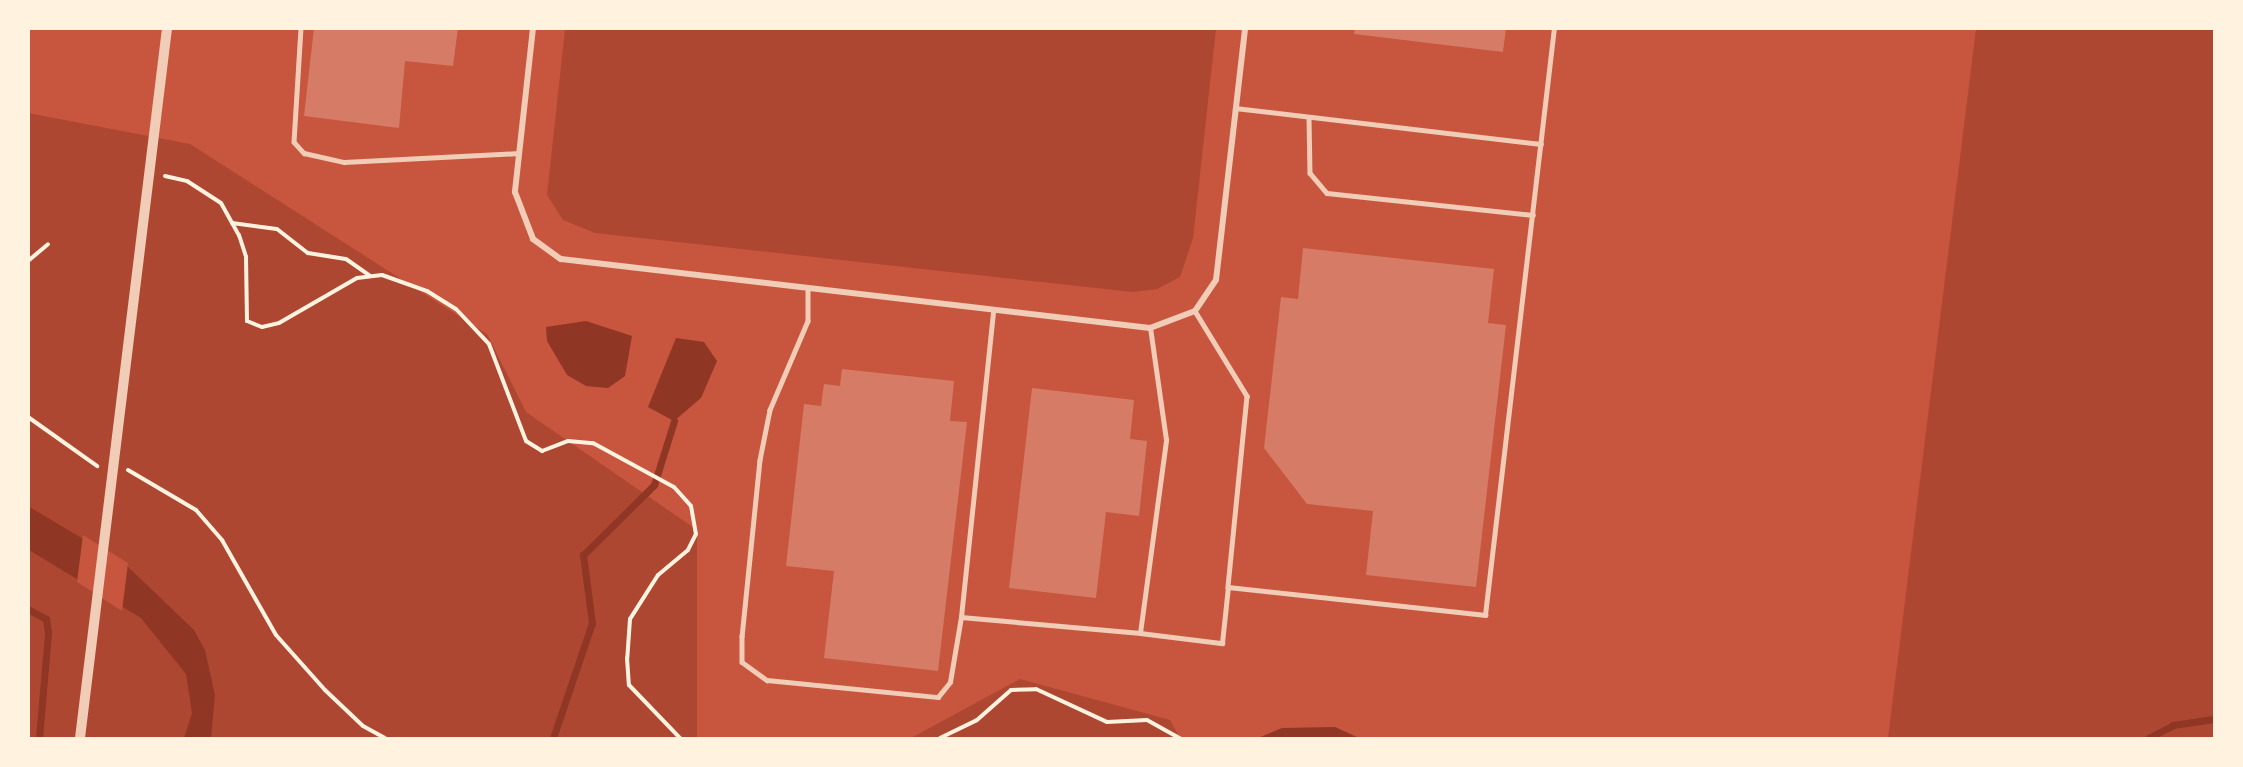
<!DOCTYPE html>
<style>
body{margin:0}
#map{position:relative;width:2243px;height:767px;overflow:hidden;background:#c8553d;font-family:Raleway,sans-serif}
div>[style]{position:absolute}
.green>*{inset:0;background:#ae4732}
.water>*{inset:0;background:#8f3625}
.pier>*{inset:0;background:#c8553d}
.stream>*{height:7px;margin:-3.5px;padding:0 3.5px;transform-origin:3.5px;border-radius:3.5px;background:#8f3625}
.building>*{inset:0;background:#d67c66}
.path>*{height:4px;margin:-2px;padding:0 2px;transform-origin:2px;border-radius:2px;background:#fff3e0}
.service>*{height:4.5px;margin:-2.25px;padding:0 2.25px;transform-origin:2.25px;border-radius:2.25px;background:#f1ccb7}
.minor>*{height:6px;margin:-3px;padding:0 3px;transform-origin:3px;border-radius:3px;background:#f1ccb7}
.tertiary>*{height:10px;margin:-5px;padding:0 5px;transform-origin:5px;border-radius:5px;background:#f1ccb7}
span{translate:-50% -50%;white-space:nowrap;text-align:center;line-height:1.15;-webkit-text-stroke:4.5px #fff3e0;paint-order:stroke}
.frame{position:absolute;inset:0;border:30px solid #fff3e0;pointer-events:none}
</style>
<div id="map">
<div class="green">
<div style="clip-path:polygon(565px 29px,1216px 29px,1193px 238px,1180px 277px,1157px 289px,1133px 292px,595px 233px,563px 220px,547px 195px)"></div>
<div style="clip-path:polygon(1976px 29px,2214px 29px,2214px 738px,1888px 738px)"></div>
<div style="clip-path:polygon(28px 113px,190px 144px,487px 334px,526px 412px,697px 530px,697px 738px,29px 738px)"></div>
<div style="clip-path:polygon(1020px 679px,1170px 720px,1180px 738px,911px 738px)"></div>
</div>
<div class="water">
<div style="clip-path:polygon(586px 321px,632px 336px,625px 376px,608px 388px,586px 386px,567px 375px,547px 341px,546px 327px)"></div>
<div style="clip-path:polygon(676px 338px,704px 342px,717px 361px,701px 398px,674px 421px,648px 407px)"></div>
<div style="clip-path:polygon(28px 506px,125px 564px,194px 630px,205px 650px,215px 695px,211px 738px,184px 738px,192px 713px,186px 674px,141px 618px,29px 550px)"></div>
<div style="clip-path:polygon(1335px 727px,1359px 738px,1258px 738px,1282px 728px)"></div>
</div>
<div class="pier">
<div style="clip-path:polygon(83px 535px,128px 563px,122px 611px,77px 582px)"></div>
</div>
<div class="stream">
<div style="left:28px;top:609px;width:21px;rotate:29deg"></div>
<div style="left:46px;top:619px;width:14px;rotate:82deg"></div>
<div style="left:48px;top:633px;width:105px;rotate:94.9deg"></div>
<div style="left:553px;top:738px;width:121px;rotate:-71.3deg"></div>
<div style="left:592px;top:623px;width:69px;rotate:-97.5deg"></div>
<div style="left:583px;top:555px;width:100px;rotate:-44.6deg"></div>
<div style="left:654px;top:485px;width:67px;rotate:-72.6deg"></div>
<div style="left:2148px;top:738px;width:28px;rotate:-27deg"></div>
<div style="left:2173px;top:725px;width:41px;rotate:-8.3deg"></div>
</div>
<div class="building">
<div style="clip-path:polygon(314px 28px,458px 28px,453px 66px,405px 61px,399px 128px,304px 116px)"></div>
<div style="clip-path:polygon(1355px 28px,1506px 28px,1503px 52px,1354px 34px)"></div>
<div style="clip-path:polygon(1303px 248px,1494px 269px,1488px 323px,1506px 325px,1476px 587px,1366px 575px,1373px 511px,1307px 504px,1264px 448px,1281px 297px,1298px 299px)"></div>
<div style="clip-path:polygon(842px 369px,954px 381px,950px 421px,967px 422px,938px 671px,824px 658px,834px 571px,786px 566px,804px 404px,821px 406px,824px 384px,840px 386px)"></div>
<div style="clip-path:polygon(1032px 388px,1134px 400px,1130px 439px,1147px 441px,1139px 516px,1106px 512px,1096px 598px,1009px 588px)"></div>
</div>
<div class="path">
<div style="left:165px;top:176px;width:23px;rotate:13deg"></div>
<div style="left:187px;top:181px;width:40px;rotate:32.9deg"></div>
<div style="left:221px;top:203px;width:37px;rotate:61deg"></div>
<div style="left:239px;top:235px;width:23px;rotate:72deg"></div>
<div style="left:246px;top:257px;width:64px;rotate:89.1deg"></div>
<div style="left:247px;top:321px;width:16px;rotate:22deg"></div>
<div style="left:262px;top:327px;width:17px;rotate:-13deg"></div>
<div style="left:279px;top:323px;width:90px;rotate:-30deg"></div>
<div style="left:357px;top:278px;width:25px;rotate:-7deg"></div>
<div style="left:382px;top:275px;width:48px;rotate:19.6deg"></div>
<div style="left:427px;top:291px;width:34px;rotate:32deg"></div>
<div style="left:456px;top:309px;width:48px;rotate:46.7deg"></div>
<div style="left:489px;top:344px;width:104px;rotate:69.1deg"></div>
<div style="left:526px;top:441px;width:19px;rotate:32deg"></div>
<div style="left:542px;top:451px;width:28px;rotate:-21deg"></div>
<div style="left:568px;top:441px;width:25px;rotate:5deg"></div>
<div style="left:593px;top:443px;width:92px;rotate:28.5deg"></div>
<div style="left:674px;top:487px;width:25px;rotate:48deg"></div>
<div style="left:691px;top:506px;width:28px;rotate:80deg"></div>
<div style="left:696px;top:534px;width:18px;rotate:117deg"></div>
<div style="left:688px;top:550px;width:39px;rotate:140deg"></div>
<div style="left:658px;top:575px;width:52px;rotate:122.5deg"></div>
<div style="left:630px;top:619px;width:39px;rotate:94deg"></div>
<div style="left:627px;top:658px;width:27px;rotate:86deg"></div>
<div style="left:629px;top:685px;width:74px;rotate:46.1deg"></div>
<div style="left:232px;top:223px;width:45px;rotate:7.6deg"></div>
<div style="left:277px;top:229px;width:39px;rotate:38deg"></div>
<div style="left:308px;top:253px;width:38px;rotate:9deg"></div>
<div style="left:346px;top:259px;width:29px;rotate:35deg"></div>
<div style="left:28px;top:261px;width:26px;rotate:-40deg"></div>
<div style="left:28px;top:417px;width:85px;rotate:35.4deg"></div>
<div style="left:128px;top:470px;width:79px;rotate:30.5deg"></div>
<div style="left:196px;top:510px;width:40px;rotate:49deg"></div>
<div style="left:222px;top:540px;width:109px;rotate:60.4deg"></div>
<div style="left:276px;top:635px;width:74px;rotate:48.3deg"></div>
<div style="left:325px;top:690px;width:52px;rotate:43.5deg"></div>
<div style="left:363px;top:726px;width:25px;rotate:29deg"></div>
<div style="left:940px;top:738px;width:41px;rotate:-25.9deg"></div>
<div style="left:977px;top:720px;width:45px;rotate:-41.4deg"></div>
<div style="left:1011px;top:690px;width:25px;rotate:-2deg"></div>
<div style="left:1036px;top:689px;width:78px;rotate:24.9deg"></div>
<div style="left:1107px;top:722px;width:40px;rotate:-2.9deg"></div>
<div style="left:1147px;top:720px;width:38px;rotate:29deg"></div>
</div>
<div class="service">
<div style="left:301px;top:28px;width:114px;rotate:93.5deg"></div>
<div style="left:294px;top:142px;width:15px;rotate:48deg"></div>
<div style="left:304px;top:153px;width:41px;rotate:12.7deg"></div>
<div style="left:344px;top:162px;width:175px;rotate:-2.9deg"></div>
<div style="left:1235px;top:108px;width:308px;rotate:6.7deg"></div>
<div style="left:1309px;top:117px;width:56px;rotate:89deg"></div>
<div style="left:1310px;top:173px;width:26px;rotate:50deg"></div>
<div style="left:1327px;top:193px;width:207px;rotate:6.1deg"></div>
<div style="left:808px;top:291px;width:30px;rotate:90deg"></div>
<div style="left:808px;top:321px;width:97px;rotate:113.1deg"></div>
<div style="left:770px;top:410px;width:51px;rotate:101.3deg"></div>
<div style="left:760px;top:460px;width:177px;rotate:95.8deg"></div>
<div style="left:742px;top:636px;width:26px;rotate:90deg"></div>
<div style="left:742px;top:662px;width:31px;rotate:36deg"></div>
<div style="left:767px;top:680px;width:172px;rotate:5.7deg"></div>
<div style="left:938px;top:697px;width:19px;rotate:-51deg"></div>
<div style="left:950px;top:682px;width:66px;rotate:-80.4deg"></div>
<div style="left:961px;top:617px;width:180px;rotate:5.1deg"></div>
<div style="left:1140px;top:633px;width:195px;rotate:-82.3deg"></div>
<div style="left:1166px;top:440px;width:113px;rotate:-98.1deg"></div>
<div style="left:1195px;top:311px;width:100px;rotate:58.5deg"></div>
<div style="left:1247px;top:396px;width:192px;rotate:95.7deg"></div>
<div style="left:1228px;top:587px;width:259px;rotate:6.2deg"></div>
<div style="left:1485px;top:615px;width:591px;rotate:-83.3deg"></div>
<div style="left:961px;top:617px;width:308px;rotate:-84deg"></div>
<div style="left:1140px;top:633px;width:83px;rotate:7deg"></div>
<div style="left:1222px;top:643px;width:56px;rotate:-83.9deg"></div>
</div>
<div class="minor">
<div style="left:533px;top:28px;width:165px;rotate:96.3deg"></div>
<div style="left:515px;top:192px;width:50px;rotate:69deg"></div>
<div style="left:533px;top:239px;width:34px;rotate:36deg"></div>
<div style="left:561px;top:259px;width:593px;rotate:6.68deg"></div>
<div style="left:1150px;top:328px;width:48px;rotate:-20.7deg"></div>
<div style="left:1195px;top:311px;width:37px;rotate:-56deg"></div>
<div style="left:1216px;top:280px;width:254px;rotate:-83.4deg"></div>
</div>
<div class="tertiary">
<div style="left:80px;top:738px;width:715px;rotate:-83.01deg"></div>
</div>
<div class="frame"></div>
</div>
